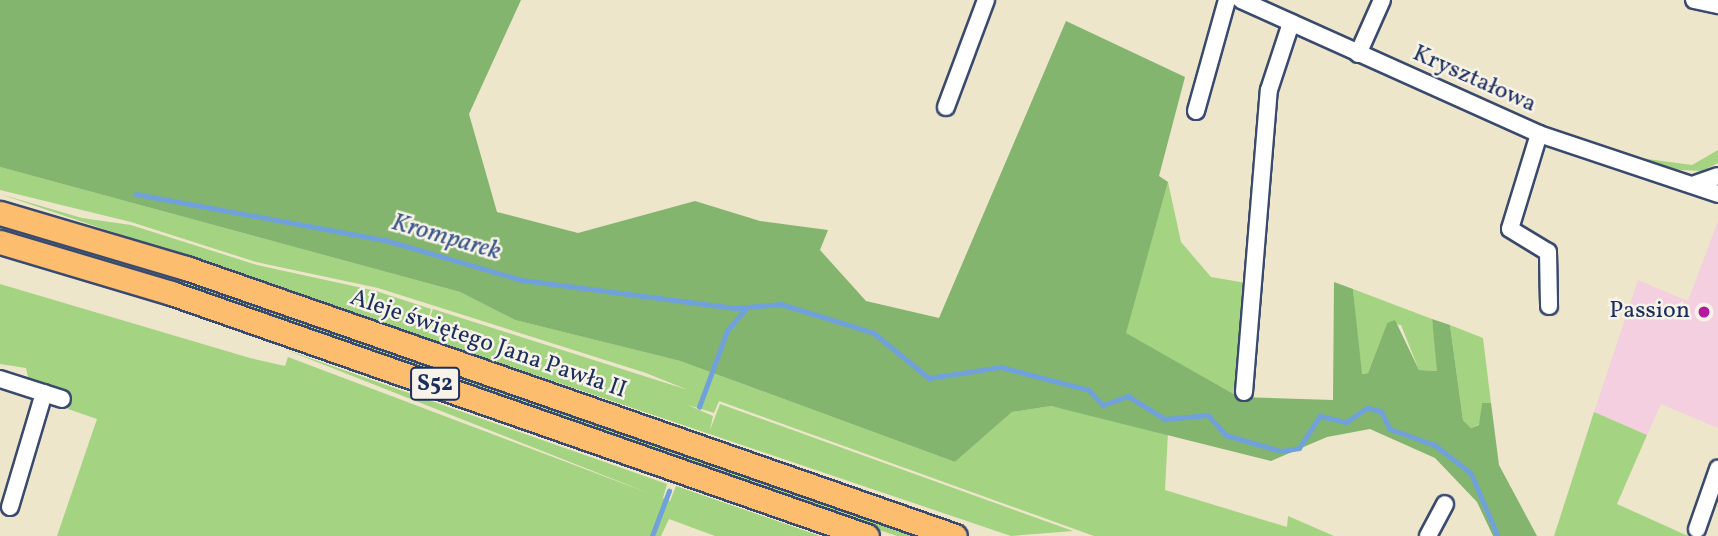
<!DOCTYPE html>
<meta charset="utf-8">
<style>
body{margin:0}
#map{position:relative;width:1718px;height:536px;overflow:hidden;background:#ede6ca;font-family:Vollkorn,serif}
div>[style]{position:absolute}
.built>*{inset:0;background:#f3cfdf}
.green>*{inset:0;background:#a4d381}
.forest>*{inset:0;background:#83b56f}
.stream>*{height:4.5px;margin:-2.25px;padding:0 2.25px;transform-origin:2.25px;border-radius:2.25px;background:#71a1da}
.roads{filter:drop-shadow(2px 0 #3a4a6e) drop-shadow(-2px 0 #3a4a6e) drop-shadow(0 2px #3a4a6e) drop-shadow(0 -2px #3a4a6e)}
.minor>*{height:16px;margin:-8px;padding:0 8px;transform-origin:8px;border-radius:8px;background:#fff}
.highway>*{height:23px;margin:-11.5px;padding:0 11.5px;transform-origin:11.5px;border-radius:11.5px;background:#fcbd6f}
.dots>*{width:19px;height:19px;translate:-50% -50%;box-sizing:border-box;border:4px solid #f7f3e8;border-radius:50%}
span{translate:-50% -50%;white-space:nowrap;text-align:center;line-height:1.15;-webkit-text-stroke:5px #f7f3e8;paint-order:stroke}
.shield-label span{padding:2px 5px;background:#f7f3e8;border:2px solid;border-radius:5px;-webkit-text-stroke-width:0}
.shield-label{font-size:23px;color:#1b2f5e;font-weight:700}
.street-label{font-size:24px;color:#1b2f5e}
.poi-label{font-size:24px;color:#1b2f5e}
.right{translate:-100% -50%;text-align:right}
.water-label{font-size:26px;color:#395789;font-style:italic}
</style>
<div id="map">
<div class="built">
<div style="clip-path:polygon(1718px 221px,1718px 428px,1661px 404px,1647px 435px,1594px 412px,1638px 280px,1688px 301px)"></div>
</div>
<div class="green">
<div style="clip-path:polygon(1718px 150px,1718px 163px,1702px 171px,1662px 169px,1635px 163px,1633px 157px,1692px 165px)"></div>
<div style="clip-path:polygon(0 167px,460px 292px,515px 320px,680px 361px,955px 462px,1012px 412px,1051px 406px,1168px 432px,1165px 490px,1287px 527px,1288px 516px,1334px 536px,1094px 536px,719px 401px,714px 413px,688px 405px,713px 416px,710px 430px,720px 404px,1073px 531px,1011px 536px,0 194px,82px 218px,131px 225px,257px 265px,376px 291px,431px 309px,425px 330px,433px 309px,688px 390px,646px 373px,378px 288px,256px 262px,131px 222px,0 190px)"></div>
<div style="clip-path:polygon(1168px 182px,1181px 242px,1211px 277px,1246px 283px,1239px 397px,1125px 333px)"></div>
<div style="clip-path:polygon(0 224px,234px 296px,923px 536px,897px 536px,0 232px)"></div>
<div style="clip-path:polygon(0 284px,250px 358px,285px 366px,288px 357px,651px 494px,284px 349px,667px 484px,663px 498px,670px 501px,676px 486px,820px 536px,715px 536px,669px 519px,661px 536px,57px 536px,97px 419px,68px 409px,70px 394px,29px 381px,26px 368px,0 364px)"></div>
<div style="clip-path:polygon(1353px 289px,1432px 319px,1438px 371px,1419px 370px,1401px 325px,1387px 323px,1368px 373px,1361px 374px)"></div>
<div style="clip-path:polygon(1450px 325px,1483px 338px,1491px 403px,1482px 403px,1480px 424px,1471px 428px,1463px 420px)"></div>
<div style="clip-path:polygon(1594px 412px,1647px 435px,1617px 504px,1688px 536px,1554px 536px)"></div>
</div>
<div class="forest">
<div style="clip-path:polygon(0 0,521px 0,469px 114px,497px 212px,578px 233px,695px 201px,760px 221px,828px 230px,820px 250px,866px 301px,939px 318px,1066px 21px,1185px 77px,1159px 176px,1168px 182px,1126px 333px,1239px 397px,1333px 400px,1334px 282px,1353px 289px,1362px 374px,1368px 373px,1387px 323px,1395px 320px,1419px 370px,1437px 371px,1432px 319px,1450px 325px,1463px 420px,1471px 428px,1479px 425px,1482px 403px,1491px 403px,1499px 465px,1537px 536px,1493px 536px,1477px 502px,1435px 458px,1370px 429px,1327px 437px,1271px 461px,1051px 406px,1012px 412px,955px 462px,680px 361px,515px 320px,460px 292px,0 167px)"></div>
</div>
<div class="stream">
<div style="left:136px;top:194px;width:253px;rotate:10.5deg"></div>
<div style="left:385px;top:240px;width:143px;rotate:16.3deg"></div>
<div style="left:522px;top:280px;width:216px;rotate:7.5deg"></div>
<div style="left:736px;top:308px;width:45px;rotate:-5.1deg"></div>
<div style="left:781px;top:304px;width:97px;rotate:17.3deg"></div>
<div style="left:874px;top:333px;width:71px;rotate:39.3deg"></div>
<div style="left:929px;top:378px;width:73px;rotate:-8.7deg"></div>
<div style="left:1001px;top:367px;width:91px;rotate:14.6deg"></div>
<div style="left:1089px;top:390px;width:21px;rotate:47deg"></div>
<div style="left:1103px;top:405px;width:27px;rotate:-20deg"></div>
<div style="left:1128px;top:396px;width:44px;rotate:31.9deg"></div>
<div style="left:1165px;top:419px;width:43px;rotate:-5.3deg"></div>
<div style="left:1208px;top:415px;width:27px;rotate:48deg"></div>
<div style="left:1226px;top:435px;width:57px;rotate:16.2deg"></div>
<div style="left:1281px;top:451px;width:18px;rotate:-9deg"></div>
<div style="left:1299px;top:448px;width:38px;rotate:-57deg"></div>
<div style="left:1320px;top:416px;width:27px;rotate:13deg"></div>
<div style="left:1346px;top:422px;width:25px;rotate:-34deg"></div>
<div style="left:1367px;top:408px;width:14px;rotate:12deg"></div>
<div style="left:1381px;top:411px;width:20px;rotate:63deg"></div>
<div style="left:1390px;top:429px;width:48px;rotate:19.6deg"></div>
<div style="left:1435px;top:445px;width:46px;rotate:37.9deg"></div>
<div style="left:1471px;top:473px;width:69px;rotate:66.8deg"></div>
<div style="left:699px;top:407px;width:81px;rotate:-69.8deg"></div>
<div style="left:727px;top:331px;width:30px;rotate:-50deg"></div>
<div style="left:652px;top:536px;width:48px;rotate:-69.3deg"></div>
</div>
<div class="roads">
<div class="minor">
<div style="left:1241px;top:0;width:327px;rotate:24.2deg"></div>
<div style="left:1539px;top:134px;width:189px;rotate:18.5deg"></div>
<div style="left:1694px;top:0;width:25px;rotate:12deg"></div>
<div style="left:1358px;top:54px;width:59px;rotate:-66deg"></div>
<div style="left:946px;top:107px;width:114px;rotate:-69.5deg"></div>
<div style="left:1196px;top:111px;width:115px;rotate:-74.4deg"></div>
<div style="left:1539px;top:134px;width:99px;rotate:107deg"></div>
<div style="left:1510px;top:229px;width:44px;rotate:31.2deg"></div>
<div style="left:1548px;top:252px;width:54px;rotate:88.9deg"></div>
<div style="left:1695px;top:184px;width:24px;rotate:-19deg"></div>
<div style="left:0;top:379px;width:65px;rotate:17.9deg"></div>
<div style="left:1244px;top:392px;width:303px;rotate:-85.3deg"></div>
<div style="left:1269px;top:90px;width:71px;rotate:-71.8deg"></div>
<div style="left:10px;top:507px;width:119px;rotate:-73.4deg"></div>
<div style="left:1697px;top:529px;width:64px;rotate:-70.7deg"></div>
<div style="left:1428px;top:536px;width:36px;rotate:-62deg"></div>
</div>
<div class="highway">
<div style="left:0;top:213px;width:194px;rotate:16.5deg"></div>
<div style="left:186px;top:268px;width:814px;rotate:19.21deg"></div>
<div style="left:0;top:242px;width:178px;rotate:16.6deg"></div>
<div style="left:171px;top:293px;width:737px;rotate:19.25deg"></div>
</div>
</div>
<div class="dots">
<div style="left:1704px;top:312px;background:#b5179e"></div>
</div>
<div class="shield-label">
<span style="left:435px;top:384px">S52</span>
</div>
<div class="street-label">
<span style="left:1474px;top:80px;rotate:24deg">Kryształowa</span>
<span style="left:488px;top:345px;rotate:19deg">Aleje świętego Jana Pawła II</span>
</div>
<div class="poi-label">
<span class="right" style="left:1690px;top:312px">Passion</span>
</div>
<div class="water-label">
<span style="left:446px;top:238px;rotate:16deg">Kromparek</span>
</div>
</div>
